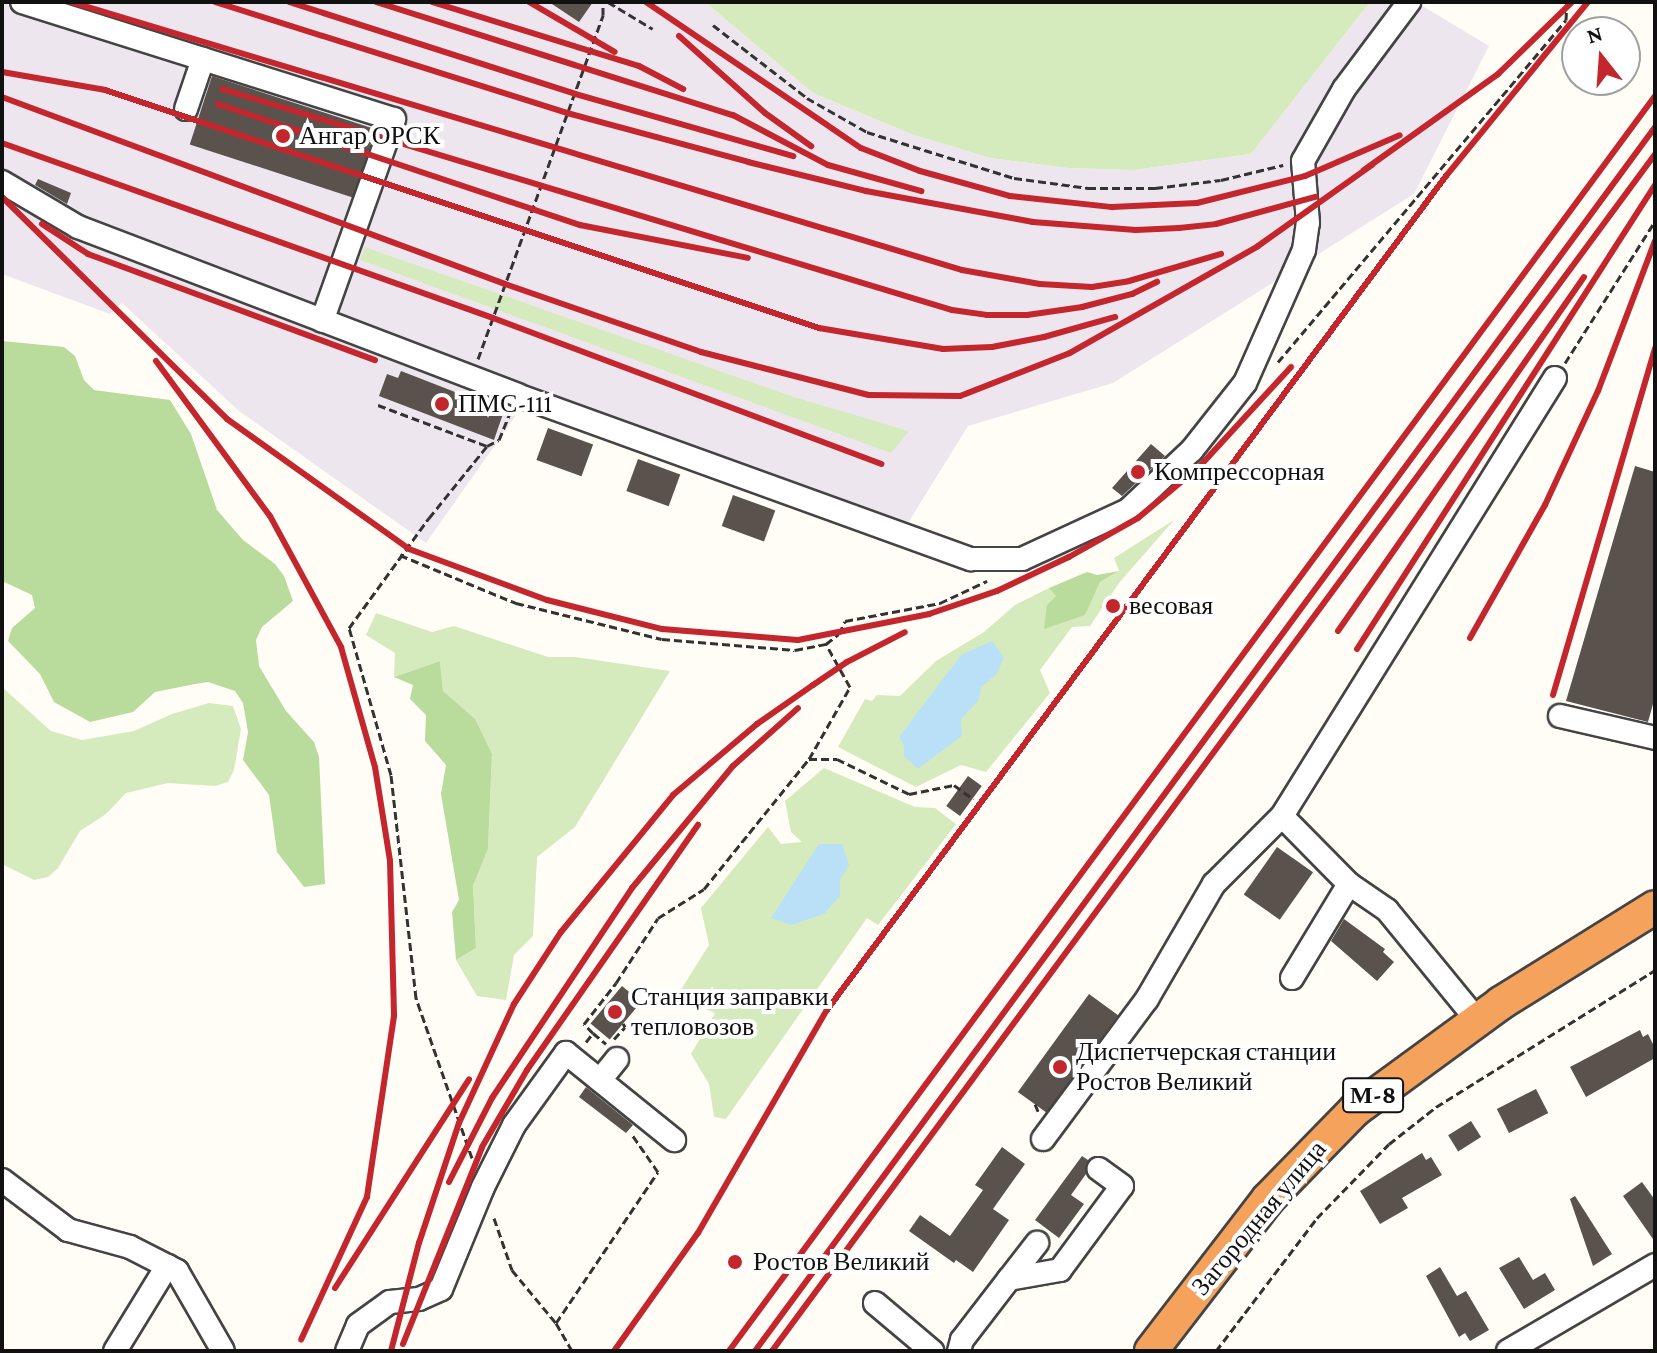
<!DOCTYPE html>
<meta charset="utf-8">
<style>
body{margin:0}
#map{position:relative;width:1657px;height:1353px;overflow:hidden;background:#fffdf5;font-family:"Crimson Pro",serif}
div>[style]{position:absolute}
.industrial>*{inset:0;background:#eee6ef}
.green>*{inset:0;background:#d5ebbd}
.forest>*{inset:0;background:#b9dc9c}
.water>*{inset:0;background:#b9e0f7}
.building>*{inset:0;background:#5a524d;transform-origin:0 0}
.path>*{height:3px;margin-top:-1.5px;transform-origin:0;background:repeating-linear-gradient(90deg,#333 0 8px,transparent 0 12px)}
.roads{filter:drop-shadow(2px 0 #444) drop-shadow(-2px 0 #444) drop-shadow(0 2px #444) drop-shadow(0 -2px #444)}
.minor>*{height:22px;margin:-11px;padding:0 11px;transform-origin:11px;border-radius:11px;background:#fff}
.highway>*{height:32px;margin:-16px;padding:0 16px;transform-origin:16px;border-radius:16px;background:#f5a25d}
.rail>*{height:6px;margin:-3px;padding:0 3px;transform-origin:3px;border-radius:3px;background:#c4262e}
.dots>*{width:22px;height:22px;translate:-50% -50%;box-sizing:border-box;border:4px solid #fff;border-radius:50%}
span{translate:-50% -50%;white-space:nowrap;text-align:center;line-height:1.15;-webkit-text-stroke:8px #fff;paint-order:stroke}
.shield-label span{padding:2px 6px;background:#fff;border:2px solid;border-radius:6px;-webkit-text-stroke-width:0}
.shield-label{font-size:24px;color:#111;font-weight:700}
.poi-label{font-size:26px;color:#111}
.left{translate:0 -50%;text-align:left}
.street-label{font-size:26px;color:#111}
.frame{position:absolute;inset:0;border:4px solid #111;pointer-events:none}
.north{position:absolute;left:1561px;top:16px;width:80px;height:80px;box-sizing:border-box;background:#fff;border:2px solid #a0a0a0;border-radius:50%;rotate:343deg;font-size:22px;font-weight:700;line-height:32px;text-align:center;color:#111}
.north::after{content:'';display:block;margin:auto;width:28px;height:36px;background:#c4262e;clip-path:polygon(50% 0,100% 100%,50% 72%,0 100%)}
</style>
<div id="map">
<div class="industrial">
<div style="clip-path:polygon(2px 2px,705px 2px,813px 93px,911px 134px,990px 158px,1067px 168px,1134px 170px,1251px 154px,1370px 2px,1416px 2px,1489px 46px,1414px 194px,1113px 383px,968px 426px,903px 531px,533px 391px,426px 543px,239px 411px,122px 303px,110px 314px,2px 274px)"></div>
</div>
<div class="green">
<div style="clip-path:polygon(705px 2px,1370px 2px,1251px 154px,1134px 170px,1067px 168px,990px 158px,911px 134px,813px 93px)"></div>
<div style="clip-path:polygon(365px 247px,794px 397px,909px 431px,891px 453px,360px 260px)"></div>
<div style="clip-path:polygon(1174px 520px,1119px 583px,1090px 626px,1072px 627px,1040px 670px,1050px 693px,986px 772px,961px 765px,916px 787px,838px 747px,865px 699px,872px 701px,877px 695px,900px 696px,936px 661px,984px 632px,1015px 605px,1049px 588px,1084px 615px,1100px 582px,1119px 571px,1114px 558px)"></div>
<div style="clip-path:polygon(376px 613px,432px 632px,454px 626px,548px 657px,575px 657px,670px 671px,575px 827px,537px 857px,533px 936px,514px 955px,506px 1000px,477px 996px,456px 960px,476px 948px,473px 886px,488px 849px,492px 754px,474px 719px,443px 691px,440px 661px,394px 677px,395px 653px,366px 635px)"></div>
<div style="clip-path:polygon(2px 687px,51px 731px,82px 740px,134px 731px,172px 714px,209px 703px,233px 706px,241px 729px,234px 770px,228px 782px,215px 786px,168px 783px,126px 793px,106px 814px,80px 831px,58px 868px,48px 877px,34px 880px,2px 864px)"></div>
<div style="clip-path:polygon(824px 768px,915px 807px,935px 808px,956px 824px,878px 925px,867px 918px,726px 1119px,714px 1117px,709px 1084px,691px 1054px,715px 1013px,677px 996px,709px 945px,701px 908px,768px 827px,781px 844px,802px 842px,791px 832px,785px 801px)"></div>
</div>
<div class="forest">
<div style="clip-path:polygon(2px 341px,64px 347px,75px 356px,84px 380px,94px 390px,170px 400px,191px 434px,217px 510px,243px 540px,275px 564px,284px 576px,293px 601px,262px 627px,256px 640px,259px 666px,286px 711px,314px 742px,319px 757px,325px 884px,304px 887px,277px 852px,269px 795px,243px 760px,248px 732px,243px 703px,235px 691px,208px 682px,195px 684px,155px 692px,133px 712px,90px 722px,54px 702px,40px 674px,8px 641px,12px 628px,35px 608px,32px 595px,2px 581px)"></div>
<div style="clip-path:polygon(1119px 571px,1100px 582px,1085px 615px,1044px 629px,1047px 605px,1056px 596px,1049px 588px,1087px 572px,1097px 575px)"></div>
<div style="clip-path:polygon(440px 661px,443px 691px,475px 719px,492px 754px,488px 849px,473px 886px,476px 948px,456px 960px,452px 912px,459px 900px,441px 794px,446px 765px,425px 741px,426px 715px,410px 699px,413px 685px,394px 677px)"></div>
</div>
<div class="water">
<div style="clip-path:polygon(992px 641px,1004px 658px,996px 675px,981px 687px,979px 700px,961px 719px,962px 736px,918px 769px,904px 756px,904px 746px,899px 737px,961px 655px)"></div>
<div style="clip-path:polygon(819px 844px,842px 844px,849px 865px,840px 880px,840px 896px,824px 914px,792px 925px,771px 918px)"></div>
</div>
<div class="building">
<div style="clip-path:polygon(549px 2px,593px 2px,579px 22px)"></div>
<div style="left:212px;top:76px;width:172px;height:72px;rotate:18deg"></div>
<div style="clip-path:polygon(38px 179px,71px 193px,67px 204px,35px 185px)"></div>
<div style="clip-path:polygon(401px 371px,504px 411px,494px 440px,379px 396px,387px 374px,398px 378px)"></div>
<div style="left:548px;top:428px;width:48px;height:34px;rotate:20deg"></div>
<div style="clip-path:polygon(1151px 444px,1165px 456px,1122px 496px,1112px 488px)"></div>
<div style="left:638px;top:459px;width:45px;height:34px;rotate:20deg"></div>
<div style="clip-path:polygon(1635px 466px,1655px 472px,1655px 697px,1648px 722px,1566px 701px)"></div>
<div style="left:733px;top:495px;width:45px;height:33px;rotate:20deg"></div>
<div style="left:968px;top:776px;width:17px;height:37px;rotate:36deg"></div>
<div style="left:1277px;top:847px;width:44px;height:58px;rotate:35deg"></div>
<div style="clip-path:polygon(1344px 919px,1385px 949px,1383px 952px,1394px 962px,1377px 981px,1331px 941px)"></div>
<div style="left:622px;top:986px;width:25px;height:49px;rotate:40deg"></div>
<div style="left:1089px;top:994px;width:36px;height:121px;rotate:36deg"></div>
<div style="clip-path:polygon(1640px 1030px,1643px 1037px,1648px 1034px,1655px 1048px,1655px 1058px,1586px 1097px,1570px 1067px)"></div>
<div style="clip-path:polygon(586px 1087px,633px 1125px,626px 1133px,579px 1097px)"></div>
<div style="left:1536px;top:1089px;width:27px;height:44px;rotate:63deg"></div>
<div style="left:1471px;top:1121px;width:19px;height:27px;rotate:58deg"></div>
<div style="clip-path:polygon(1002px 1147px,1025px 1164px,993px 1209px,1009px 1220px,973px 1272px,956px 1260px,954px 1263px,909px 1231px,920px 1215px,950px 1236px,983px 1190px,975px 1185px)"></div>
<div style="clip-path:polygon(1422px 1153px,1426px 1160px,1431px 1157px,1442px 1175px,1402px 1198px,1408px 1208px,1380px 1224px,1360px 1191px)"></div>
<div style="clip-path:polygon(1082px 1156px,1088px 1160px,1086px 1174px,1071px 1195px,1084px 1204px,1059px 1238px,1035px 1220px)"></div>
<div style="clip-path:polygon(1642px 1182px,1655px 1200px,1655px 1242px,1623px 1196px)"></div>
<div style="clip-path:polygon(1575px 1196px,1612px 1254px,1593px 1266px,1570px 1199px)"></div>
<div style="clip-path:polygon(1519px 1257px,1533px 1280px,1545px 1273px,1555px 1290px,1524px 1309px,1499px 1268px)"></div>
<div style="clip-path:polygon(1440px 1267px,1457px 1296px,1466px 1291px,1489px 1330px,1470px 1341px,1465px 1333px,1459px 1337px,1426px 1276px)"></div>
</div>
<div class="path">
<div style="left:608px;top:2px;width:52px;rotate:31deg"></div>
<div style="left:713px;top:25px;width:119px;rotate:37.8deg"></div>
<div style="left:807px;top:98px;width:69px;rotate:29.5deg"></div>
<div style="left:867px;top:132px;width:154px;rotate:17.4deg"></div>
<div style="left:1014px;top:178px;width:75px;rotate:7.7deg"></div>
<div style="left:1088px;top:188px;width:67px"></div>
<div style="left:1155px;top:188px;width:66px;rotate:-6.9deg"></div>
<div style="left:1221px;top:180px;width:64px;rotate:-13.6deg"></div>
<div style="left:478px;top:359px;width:366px;rotate:-70deg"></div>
<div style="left:603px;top:15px;width:13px;rotate:-90deg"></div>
<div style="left:1278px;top:362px;width:447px;rotate:-49.9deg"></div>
<div style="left:1566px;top:20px;width:18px;rotate:-87deg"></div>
<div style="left:1565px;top:363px;width:168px;rotate:-57.6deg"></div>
<div style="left:378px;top:405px;width:116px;rotate:20.6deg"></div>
<div style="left:400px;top:555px;width:126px;rotate:22.5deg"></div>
<div style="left:516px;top:603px;width:150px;rotate:13.9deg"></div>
<div style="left:662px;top:639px;width:133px;rotate:4.7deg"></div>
<div style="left:795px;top:650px;width:32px;rotate:-11deg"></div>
<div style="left:826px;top:644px;width:16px;rotate:-38deg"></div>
<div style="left:839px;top:634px;width:14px;rotate:-65deg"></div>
<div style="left:845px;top:621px;width:97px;rotate:-10.7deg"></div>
<div style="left:940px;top:603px;width:52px;rotate:-25.1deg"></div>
<div style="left:809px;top:759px;width:83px;rotate:-60.3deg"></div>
<div style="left:850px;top:687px;width:49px;rotate:-119.2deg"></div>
<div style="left:593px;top:1033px;width:13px;rotate:-135deg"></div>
<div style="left:584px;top:1024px;width:52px;rotate:-52deg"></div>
<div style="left:616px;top:983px;width:77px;rotate:-57.1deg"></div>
<div style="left:658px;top:918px;width:54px;rotate:-32.2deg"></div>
<div style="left:704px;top:889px;width:167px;rotate:-51.1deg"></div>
<div style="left:809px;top:759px;width:28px"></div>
<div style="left:837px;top:759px;width:80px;rotate:25.9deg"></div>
<div style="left:909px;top:794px;width:46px;rotate:-11.3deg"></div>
<div style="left:954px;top:785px;width:24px;rotate:36deg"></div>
<div style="left:614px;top:1039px;width:16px;rotate:-47deg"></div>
<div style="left:625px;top:1027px;width:4px;rotate:-117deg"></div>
<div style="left:586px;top:1042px;width:11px;rotate:-52deg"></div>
<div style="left:593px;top:1033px;width:17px;rotate:40deg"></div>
<div style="left:1035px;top:1104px;width:8px;rotate:67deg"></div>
<div style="left:472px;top:1158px;width:170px;rotate:-109.3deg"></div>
<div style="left:416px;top:998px;width:224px;rotate:-96.4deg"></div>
<div style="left:391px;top:775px;width:153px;rotate:-105.9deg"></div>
<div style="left:349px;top:628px;width:136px;rotate:-54deg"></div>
<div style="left:429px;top:518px;width:92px;rotate:-51.1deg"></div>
<div style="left:487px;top:446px;width:13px;rotate:-27deg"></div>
<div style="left:499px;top:440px;width:27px;rotate:-68deg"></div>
<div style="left:494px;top:1218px;width:55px;rotate:70.9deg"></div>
<div style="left:512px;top:1270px;width:69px;rotate:50.3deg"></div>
<div style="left:556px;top:1323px;width:32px;rotate:60deg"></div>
<div style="left:556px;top:1323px;width:182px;rotate:-56deg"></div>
<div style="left:658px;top:1172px;width:47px;rotate:-124.7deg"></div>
<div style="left:1216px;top:1351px;width:167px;rotate:-52.8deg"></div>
<div style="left:1317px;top:1218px;width:103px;rotate:-45.8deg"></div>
<div style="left:1389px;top:1144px;width:60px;rotate:-38.2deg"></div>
<div style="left:1436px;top:1107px;width:258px;rotate:-32deg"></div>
</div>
<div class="roads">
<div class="minor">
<div style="left:22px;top:2px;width:390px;rotate:17.5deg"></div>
<div style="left:394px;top:119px;width:214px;rotate:109.6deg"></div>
<div style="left:186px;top:109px;width:53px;rotate:-71.2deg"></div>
<div style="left:2px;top:182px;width:88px;rotate:30.6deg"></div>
<div style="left:78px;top:227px;width:470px;rotate:20.9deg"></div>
<div style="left:517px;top:395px;width:483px;rotate:19.9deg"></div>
<div style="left:971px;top:559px;width:51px"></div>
<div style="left:1022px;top:559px;width:117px;rotate:-24.8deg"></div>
<div style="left:1128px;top:510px;width:88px;rotate:-43.2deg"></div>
<div style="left:1192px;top:450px;width:85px;rotate:-51.7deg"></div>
<div style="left:1245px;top:383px;width:145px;rotate:-66.1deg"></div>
<div style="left:1304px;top:250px;width:27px;rotate:-82deg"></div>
<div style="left:1308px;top:223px;width:62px;rotate:-94.6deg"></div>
<div style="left:1303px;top:161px;width:83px;rotate:-60.3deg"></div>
<div style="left:1344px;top:89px;width:109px;rotate:-53.2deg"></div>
<div style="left:1560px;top:716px;width:98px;rotate:13deg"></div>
<div style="left:1292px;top:978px;width:110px;rotate:-58.8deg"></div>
<div style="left:1477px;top:1020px;width:142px;rotate:-129.3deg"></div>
<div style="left:1387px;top:910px;width:46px;rotate:-145.6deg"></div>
<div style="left:1349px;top:884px;width:95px;rotate:-134.6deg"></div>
<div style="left:1282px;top:816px;width:516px;rotate:-58.07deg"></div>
<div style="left:600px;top:1080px;width:27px;rotate:-51deg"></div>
<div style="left:1043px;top:1139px;width:174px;rotate:-53.4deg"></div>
<div style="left:1147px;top:999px;width:133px;rotate:-59.8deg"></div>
<div style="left:1214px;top:884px;width:96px;rotate:-45deg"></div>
<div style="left:2px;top:1180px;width:83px;rotate:37.1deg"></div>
<div style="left:68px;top:1230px;width:64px;rotate:15.3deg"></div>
<div style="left:130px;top:1247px;width:53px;rotate:27.1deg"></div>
<div style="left:177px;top:1271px;width:92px;rotate:60.1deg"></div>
<div style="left:1009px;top:1279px;width:46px;rotate:-52.1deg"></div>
<div style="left:875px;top:1303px;width:75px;rotate:40.1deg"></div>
<div style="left:115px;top:1351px;width:100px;rotate:-58.5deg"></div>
<div style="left:347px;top:1351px;width:28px;rotate:-67deg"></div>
<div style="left:358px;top:1325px;width:39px;rotate:-36deg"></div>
<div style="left:390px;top:1302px;width:29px;rotate:-6deg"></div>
<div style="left:419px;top:1299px;width:24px;rotate:-24deg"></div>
<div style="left:441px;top:1289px;width:110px;rotate:-67.6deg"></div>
<div style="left:483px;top:1187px;width:69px;rotate:-63.4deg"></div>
<div style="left:514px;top:1125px;width:89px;rotate:-54.2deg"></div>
<div style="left:566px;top:1053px;width:139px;rotate:38.9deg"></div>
<div style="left:959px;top:1351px;width:11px;rotate:-75deg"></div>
<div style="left:962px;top:1340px;width:77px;rotate:-52.4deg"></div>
<div style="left:1009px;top:1279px;width:52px;rotate:-10deg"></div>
<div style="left:1060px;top:1270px;width:104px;rotate:-53.6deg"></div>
<div style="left:1122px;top:1186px;width:29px;rotate:-144deg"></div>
<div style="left:1508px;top:1351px;width:170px;rotate:-30.3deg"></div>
</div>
<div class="highway">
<div style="left:1151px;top:1351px;width:192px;rotate:-52.4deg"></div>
<div style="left:1268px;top:1199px;width:124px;rotate:-45.7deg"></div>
<div style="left:1355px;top:1110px;width:181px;rotate:-36.2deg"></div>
<div style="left:1501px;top:1003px;width:181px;rotate:-31.9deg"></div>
</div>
</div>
<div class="rail">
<div style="left:71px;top:2px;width:930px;rotate:16.74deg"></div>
<div style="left:962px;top:270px;width:79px;rotate:10.2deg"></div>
<div style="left:1040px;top:284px;width:52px;rotate:3.3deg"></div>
<div style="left:1092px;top:287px;width:37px;rotate:-9deg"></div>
<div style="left:1129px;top:281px;width:96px;rotate:-16.4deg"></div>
<div style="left:215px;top:2px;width:369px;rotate:17.5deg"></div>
<div style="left:567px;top:113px;width:188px;rotate:15.1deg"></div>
<div style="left:748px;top:162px;width:122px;rotate:13.8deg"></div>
<div style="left:866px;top:191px;width:170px;rotate:10.5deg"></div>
<div style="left:1033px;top:222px;width:103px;rotate:4.4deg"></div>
<div style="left:1136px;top:230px;width:43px;rotate:-2.7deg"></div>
<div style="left:1179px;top:228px;width:37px;rotate:-6deg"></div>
<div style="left:1216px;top:224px;width:103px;rotate:-15.3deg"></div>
<div style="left:289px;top:2px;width:300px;rotate:17.8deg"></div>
<div style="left:575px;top:94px;width:227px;rotate:15.9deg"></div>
<div style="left:376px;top:2px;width:374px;rotate:17.6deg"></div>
<div style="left:733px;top:115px;width:107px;rotate:27.8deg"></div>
<div style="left:828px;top:165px;width:97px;rotate:15.6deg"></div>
<div style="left:432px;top:2px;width:217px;rotate:17.2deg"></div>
<div style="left:639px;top:66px;width:50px;rotate:27.6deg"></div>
<div style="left:529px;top:2px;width:99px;rotate:30.2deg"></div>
<div style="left:646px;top:2px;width:260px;rotate:34.2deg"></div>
<div style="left:861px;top:148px;width:63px;rotate:21.3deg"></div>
<div style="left:920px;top:171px;width:93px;rotate:15.5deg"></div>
<div style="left:1010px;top:196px;width:103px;rotate:6.2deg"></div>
<div style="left:1112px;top:207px;width:85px;rotate:-2.7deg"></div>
<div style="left:1197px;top:203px;width:111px;rotate:-14deg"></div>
<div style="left:1305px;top:176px;width:103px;rotate:-23.3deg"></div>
<div style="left:679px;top:36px;width:115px;rotate:41.8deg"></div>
<div style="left:765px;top:113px;width:57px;rotate:35.7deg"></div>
<div style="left:2px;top:72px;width:105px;rotate:9.9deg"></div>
<div style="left:105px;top:90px;width:753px;rotate:18.43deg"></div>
<div style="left:819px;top:328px;width:126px;rotate:9.6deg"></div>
<div style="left:943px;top:349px;width:49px;rotate:-2.3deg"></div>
<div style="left:992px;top:347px;width:53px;rotate:-10.9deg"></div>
<div style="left:1044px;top:337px;width:74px;rotate:-15.7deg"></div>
<div style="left:222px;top:89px;width:763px;rotate:16.84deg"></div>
<div style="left:952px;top:310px;width:35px;rotate:8deg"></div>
<div style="left:987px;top:315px;width:40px"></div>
<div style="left:1027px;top:315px;width:56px;rotate:-8.3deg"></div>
<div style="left:1082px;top:307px;width:52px;rotate:-14.6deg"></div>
<div style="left:1132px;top:294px;width:28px;rotate:-26deg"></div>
<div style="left:2px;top:97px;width:537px;rotate:20.39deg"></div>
<div style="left:505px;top:284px;width:207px;rotate:19.1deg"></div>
<div style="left:701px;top:352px;width:173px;rotate:14.4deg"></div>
<div style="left:869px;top:395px;width:91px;rotate:0.6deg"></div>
<div style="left:960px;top:396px;width:118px;rotate:-21.4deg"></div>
<div style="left:1070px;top:353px;width:216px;rotate:-29.6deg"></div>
<div style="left:1258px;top:246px;width:140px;rotate:-35.4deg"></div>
<div style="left:218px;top:104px;width:382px;rotate:18.5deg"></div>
<div style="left:580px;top:225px;width:171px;rotate:11.1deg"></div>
<div style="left:2px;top:143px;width:521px;rotate:19.62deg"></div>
<div style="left:493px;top:318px;width:415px;rotate:20.6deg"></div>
<div style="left:1364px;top:170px;width:165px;rotate:-35.6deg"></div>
<div style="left:1498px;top:74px;width:103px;rotate:-44.2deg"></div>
<div style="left:2px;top:197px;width:316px;rotate:44.6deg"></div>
<div style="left:227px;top:419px;width:224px;rotate:35.5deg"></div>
<div style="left:409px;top:549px;width:147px;rotate:20.3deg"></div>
<div style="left:547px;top:600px;width:119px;rotate:14.2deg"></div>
<div style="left:662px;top:629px;width:136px;rotate:4.6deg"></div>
<div style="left:798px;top:640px;width:134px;rotate:-11.2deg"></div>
<div style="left:929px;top:614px;width:72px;rotate:-18.7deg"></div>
<div style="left:997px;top:591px;width:80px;rotate:-25.3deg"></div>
<div style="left:1069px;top:557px;width:79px;rotate:-29.5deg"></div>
<div style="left:1138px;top:518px;width:80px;rotate:-39.9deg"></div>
<div style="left:1199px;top:467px;width:136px;rotate:-47.4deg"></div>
<div style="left:42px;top:224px;width:55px;rotate:33.1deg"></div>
<div style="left:88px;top:254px;width:306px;rotate:20.3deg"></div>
<div style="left:156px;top:361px;width:192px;rotate:53.7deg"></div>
<div style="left:270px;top:516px;width:149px;rotate:61.5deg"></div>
<div style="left:341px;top:647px;width:125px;rotate:74.2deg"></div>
<div style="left:375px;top:767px;width:95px;rotate:80.9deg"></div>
<div style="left:390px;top:861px;width:155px;rotate:88.5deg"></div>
<div style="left:394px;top:1016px;width:183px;rotate:98.5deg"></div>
<div style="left:367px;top:1197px;width:157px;rotate:114.8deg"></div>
<div style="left:1338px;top:631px;width:431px;rotate:-55.2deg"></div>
<div style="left:1470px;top:638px;width:153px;rotate:-60.6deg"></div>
<div style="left:1545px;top:505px;width:126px;rotate:-65.1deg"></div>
<div style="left:1598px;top:391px;width:160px;rotate:-69.2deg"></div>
<div style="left:1357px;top:649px;width:551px;rotate:-57.29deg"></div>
<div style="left:1553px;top:695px;width:362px;rotate:-73.6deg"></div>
<div style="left:449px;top:1182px;width:94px;rotate:-62.9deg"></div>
<div style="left:492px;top:1098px;width:252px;rotate:-56.3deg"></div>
<div style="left:632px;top:888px;width:158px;rotate:-50.4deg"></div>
<div style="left:733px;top:766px;width:87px;rotate:-41.7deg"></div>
<div style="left:335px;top:1288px;width:248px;rotate:-57.3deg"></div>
<div style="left:403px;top:1344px;width:212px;rotate:-68.1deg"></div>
<div style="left:482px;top:1147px;width:89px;rotate:-59.7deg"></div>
<div style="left:527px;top:1070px;width:299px;rotate:-55.1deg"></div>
<div style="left:391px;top:1351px;width:112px;rotate:-75.5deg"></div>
<div style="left:419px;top:1243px;width:126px;rotate:-71.6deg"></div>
<div style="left:459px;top:1123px;width:131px;rotate:-65.2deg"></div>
<div style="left:514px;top:1004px;width:86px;rotate:-56.9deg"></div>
<div style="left:561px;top:932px;width:177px;rotate:-50.7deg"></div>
<div style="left:673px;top:795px;width:110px;rotate:-40.2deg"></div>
<div style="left:757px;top:724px;width:68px;rotate:-34.9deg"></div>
<div style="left:813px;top:685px;width:41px;rotate:-34.1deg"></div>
<div style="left:847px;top:662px;width:65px;rotate:-27.3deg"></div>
<div style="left:614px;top:1351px;width:145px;rotate:-54.6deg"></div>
<div style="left:698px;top:1233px;width:258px;rotate:-60deg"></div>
<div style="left:827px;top:1010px;width:1039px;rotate:-53.42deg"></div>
<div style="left:1446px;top:176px;width:225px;rotate:-50.8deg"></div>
<div style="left:729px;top:1351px;width:1560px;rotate:-53.58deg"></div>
<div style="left:755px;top:1351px;width:1519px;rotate:-53.67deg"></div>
<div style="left:772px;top:1351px;width:1487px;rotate:-53.58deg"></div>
</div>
<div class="dots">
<div style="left:283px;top:136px;background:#c4262e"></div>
<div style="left:442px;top:404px;background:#c4262e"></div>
<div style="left:1138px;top:472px;background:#c4262e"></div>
<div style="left:1113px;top:606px;background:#c4262e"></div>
<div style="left:615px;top:1012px;background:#c4262e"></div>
<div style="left:1060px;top:1067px;background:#c4262e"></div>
<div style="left:735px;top:1262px;background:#c4262e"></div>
</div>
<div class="shield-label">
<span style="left:1373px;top:1095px">М-8</span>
</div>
<div class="poi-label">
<span class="left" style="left:299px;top:136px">Ангар ОРСК</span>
<span class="left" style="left:458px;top:404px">ПМС-111</span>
<span class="left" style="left:1154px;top:472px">Компрессорная</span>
<span class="left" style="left:1129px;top:606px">весовая</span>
<span class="left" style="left:631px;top:1012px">Станция заправки<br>тепловозов</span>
<span class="left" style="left:1076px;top:1067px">Диспетчерская станции<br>Ростов Великий</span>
<span class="left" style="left:753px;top:1262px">Ростов Великий</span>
</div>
<div class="street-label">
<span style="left:1259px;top:1218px;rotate:-50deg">Загородная улица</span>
</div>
<div class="frame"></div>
<div class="north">N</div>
</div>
